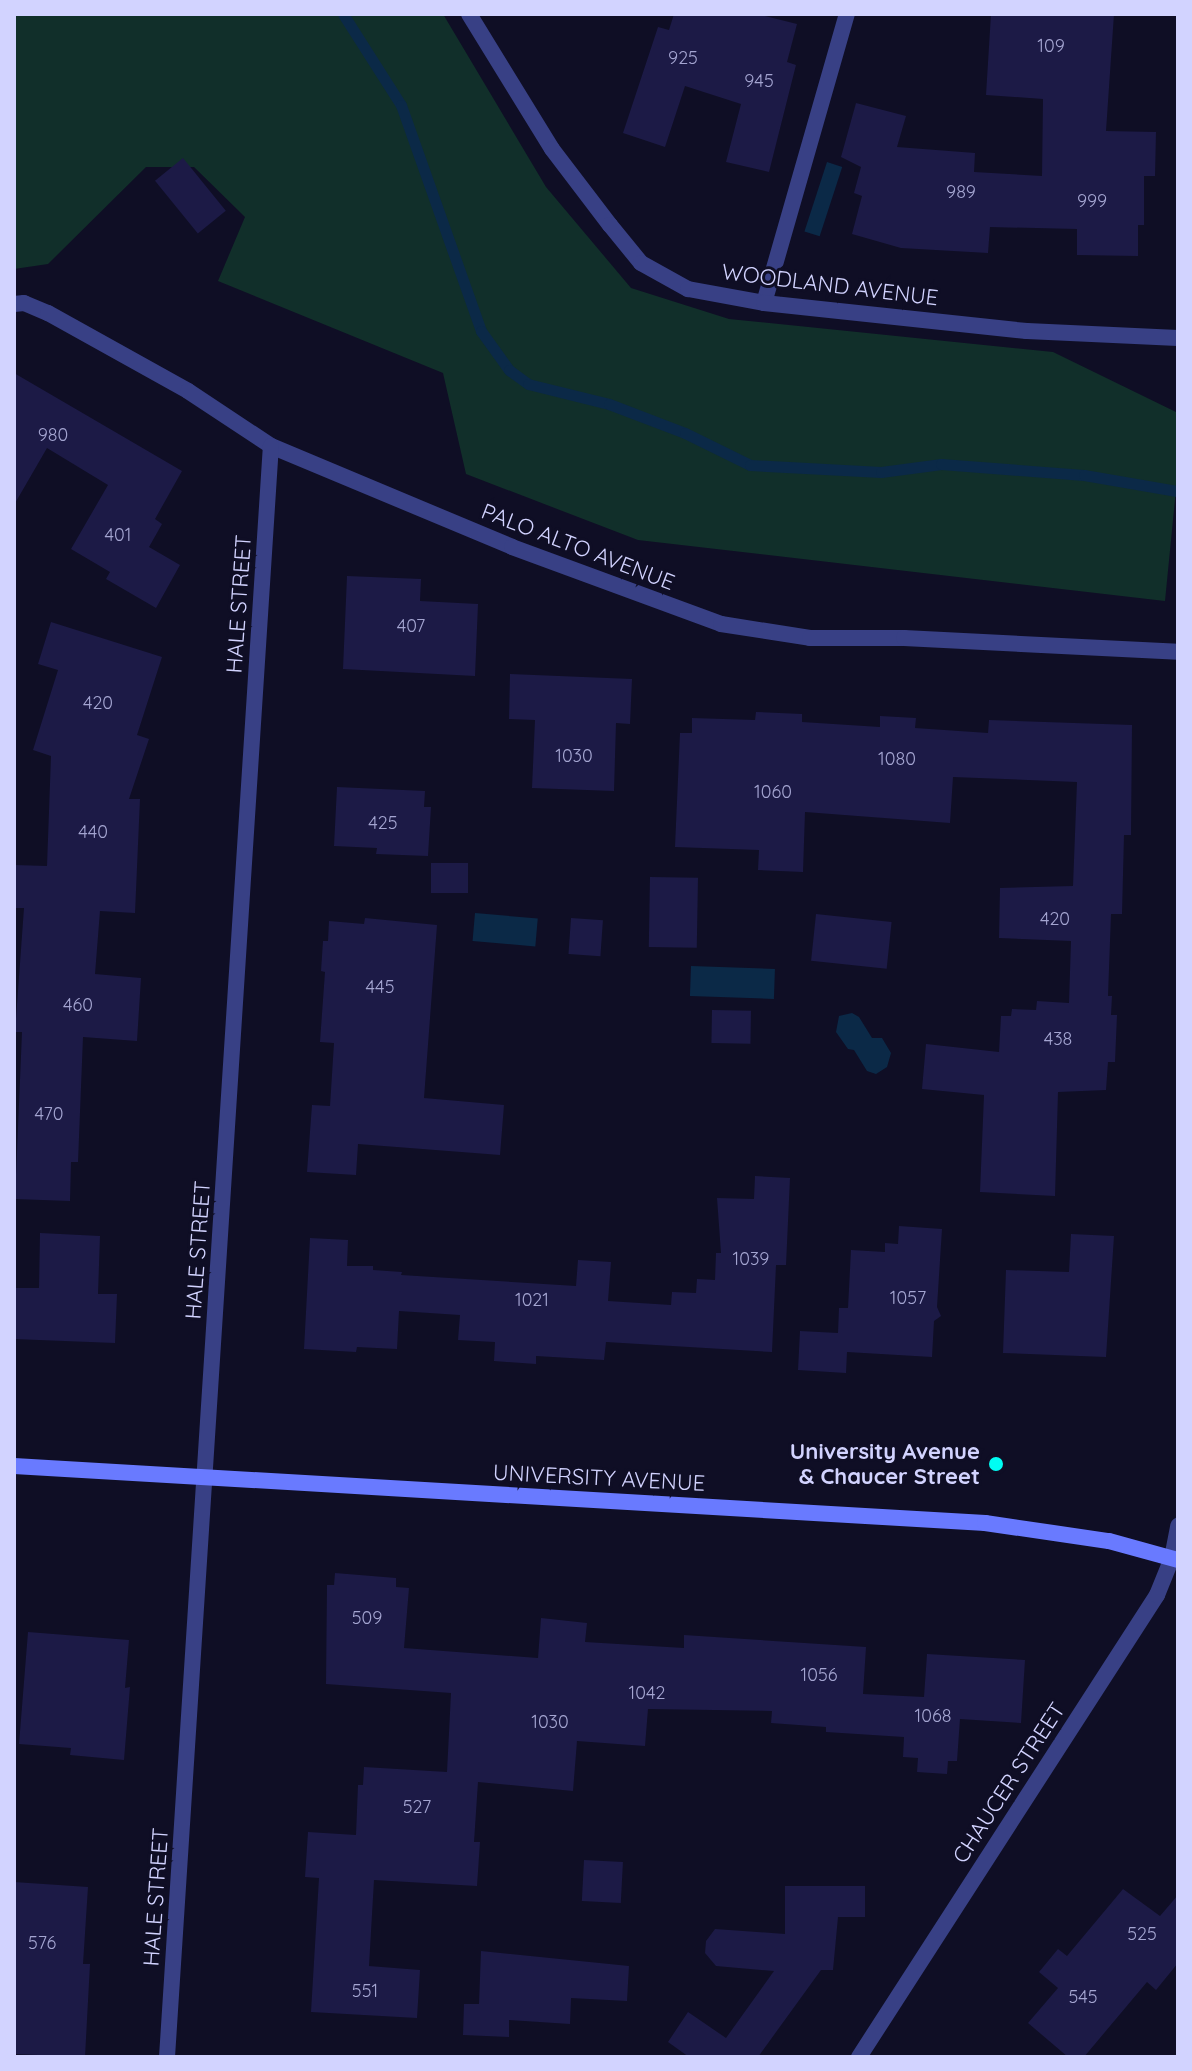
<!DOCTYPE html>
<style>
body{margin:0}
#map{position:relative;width:1192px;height:2071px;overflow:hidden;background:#0f0e25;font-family:Quicksand,sans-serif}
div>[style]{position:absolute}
.green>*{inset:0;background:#112f2a}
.water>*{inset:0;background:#0b2947;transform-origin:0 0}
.stream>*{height:11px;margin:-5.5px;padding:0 5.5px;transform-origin:5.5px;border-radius:5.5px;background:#0b2947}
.building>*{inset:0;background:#1c1a46;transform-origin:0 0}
.service>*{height:16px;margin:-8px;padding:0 8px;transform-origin:8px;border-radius:8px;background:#384085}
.minor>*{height:16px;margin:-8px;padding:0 8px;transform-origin:8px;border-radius:8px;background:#384085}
.secondary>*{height:16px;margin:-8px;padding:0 8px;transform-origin:8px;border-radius:8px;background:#697aff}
.dots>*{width:22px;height:22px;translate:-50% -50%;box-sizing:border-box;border:4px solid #0f0e25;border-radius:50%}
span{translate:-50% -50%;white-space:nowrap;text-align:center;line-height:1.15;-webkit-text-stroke:6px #0f0e25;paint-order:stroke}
.number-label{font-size:18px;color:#a4a5d1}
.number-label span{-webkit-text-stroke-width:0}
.street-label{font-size:22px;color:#d2d3ff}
.poi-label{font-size:22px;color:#d2d3ff;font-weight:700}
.right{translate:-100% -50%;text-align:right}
.frame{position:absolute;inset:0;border:16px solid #d2d3ff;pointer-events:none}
</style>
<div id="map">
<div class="green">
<div style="clip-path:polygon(14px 14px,443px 14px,546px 187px,631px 288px,729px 319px,1053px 352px,1178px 413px,1178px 469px,1165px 601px,638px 540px,466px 474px,443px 373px,218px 281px,245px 217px,194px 167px,146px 167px,48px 264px,14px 269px)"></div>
</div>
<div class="water">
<div style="left:827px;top:162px;width:16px;height:73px;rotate:18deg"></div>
<div style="left:475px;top:913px;width:63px;height:28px;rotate:5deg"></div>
<div style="left:691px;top:966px;width:84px;height:30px;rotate:2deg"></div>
<div style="clip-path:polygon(852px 1013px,859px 1017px,872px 1038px,882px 1038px,891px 1053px,887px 1067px,876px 1074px,867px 1071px,854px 1050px,848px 1049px,836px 1032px,839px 1016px)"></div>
</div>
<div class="stream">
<div style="left:343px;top:14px;width:108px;rotate:57.5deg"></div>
<div style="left:401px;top:105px;width:240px;rotate:70.5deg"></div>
<div style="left:481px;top:331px;width:48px;rotate:54.3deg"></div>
<div style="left:509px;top:370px;width:24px;rotate:36deg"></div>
<div style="left:528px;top:384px;width:83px;rotate:13.9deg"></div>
<div style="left:609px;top:404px;width:81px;rotate:20.9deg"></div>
<div style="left:685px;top:433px;width:72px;rotate:26.2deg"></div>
<div style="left:750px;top:465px;width:131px;rotate:3.1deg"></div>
<div style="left:881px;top:472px;width:61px;rotate:-7.6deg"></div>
<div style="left:941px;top:464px;width:143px;rotate:4.4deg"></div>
<div style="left:1084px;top:475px;width:94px;rotate:9.8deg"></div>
</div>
<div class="building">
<div style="clip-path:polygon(674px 14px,757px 14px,797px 24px,787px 62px,796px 65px,769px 172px,726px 162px,741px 104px,685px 86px,665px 147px,623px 133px,658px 27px,669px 30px)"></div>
<div style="clip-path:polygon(991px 14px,1114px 14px,1106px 131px,1156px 132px,1155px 176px,1144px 176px,1144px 225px,1138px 225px,1138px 256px,1077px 255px,1077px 229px,990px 227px,988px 253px,901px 248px,852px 234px,862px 196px,854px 193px,861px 167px,841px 157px,856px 103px,906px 116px,897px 147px,975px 153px,974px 172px,1042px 176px,1043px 99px,986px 95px)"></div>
<div style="left:183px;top:158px;width:68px;height:36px;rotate:51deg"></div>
<div style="clip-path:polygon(14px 373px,182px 471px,155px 519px,162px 524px,149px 547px,180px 565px,156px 608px,106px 579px,110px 572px,71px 549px,108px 485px,47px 448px,14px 505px)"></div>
<div style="clip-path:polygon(347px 576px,421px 579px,420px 601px,478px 604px,475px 676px,343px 669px)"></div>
<div style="clip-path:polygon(51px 622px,162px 657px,137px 735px,149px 739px,129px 799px,140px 799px,135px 913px,100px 911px,95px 974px,141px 978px,137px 1041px,83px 1037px,78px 1162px,71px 1162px,70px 1201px,15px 1199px,22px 1032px,15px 1032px,24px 908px,14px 908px,14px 865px,47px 866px,51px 756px,33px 750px,58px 670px,38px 664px)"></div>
<div style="clip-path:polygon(510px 674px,632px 679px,630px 724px,616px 723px,614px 791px,532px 788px,535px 720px,509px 719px)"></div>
<div style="clip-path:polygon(756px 712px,802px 714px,802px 722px,880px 727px,880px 716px,916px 718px,915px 728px,988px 733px,989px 720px,1132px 725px,1131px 835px,1124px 835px,1122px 914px,1111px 914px,1108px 996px,1112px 996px,1111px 1015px,1117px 1015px,1115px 1062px,1108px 1062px,1106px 1090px,1058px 1092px,1055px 1196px,980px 1192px,984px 1095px,922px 1089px,926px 1044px,999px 1052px,1001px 1016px,1011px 1016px,1012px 1009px,1036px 1010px,1037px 1001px,1069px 1003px,1071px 941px,999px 938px,1000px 888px,1073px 886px,1077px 782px,953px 777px,950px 823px,805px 812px,803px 872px,758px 870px,759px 850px,675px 847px,680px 733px,692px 733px,692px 718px,755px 720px)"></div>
<div style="clip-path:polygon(337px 787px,425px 791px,424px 807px,431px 807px,428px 856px,376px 854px,377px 848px,334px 846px)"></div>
<div style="left:431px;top:863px;width:37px;height:30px"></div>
<div style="left:650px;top:877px;width:48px;height:70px;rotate:1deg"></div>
<div style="left:816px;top:914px;width:76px;height:47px;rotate:6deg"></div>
<div style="clip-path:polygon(365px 918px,437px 925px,424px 1098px,504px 1105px,500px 1155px,358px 1144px,356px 1175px,307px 1172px,312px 1105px,330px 1106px,334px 1043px,320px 1042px,325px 972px,321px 971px,323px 941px,328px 941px,329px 921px,364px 924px)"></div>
<div style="left:571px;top:918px;width:32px;height:36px;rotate:4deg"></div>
<div style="left:712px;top:1010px;width:39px;height:33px;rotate:1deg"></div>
<div style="clip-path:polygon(755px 1176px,790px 1178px,786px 1265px,776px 1265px,772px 1352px,606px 1342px,604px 1360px,536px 1356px,536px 1364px,494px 1361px,495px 1342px,458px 1340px,460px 1315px,399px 1311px,397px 1349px,357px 1347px,356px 1352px,304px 1349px,310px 1238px,348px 1240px,347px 1266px,373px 1266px,373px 1270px,402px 1272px,401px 1275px,576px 1286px,578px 1260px,611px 1262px,608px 1301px,671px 1305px,672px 1292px,696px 1293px,697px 1279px,715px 1280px,716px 1253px,721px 1253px,717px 1198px,754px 1199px)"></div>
<div style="clip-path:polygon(899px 1226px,942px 1229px,937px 1307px,941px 1316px,934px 1321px,932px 1357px,847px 1352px,846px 1373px,798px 1370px,800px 1331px,838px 1333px,839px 1308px,848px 1308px,851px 1250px,885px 1252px,885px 1243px,898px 1244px)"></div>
<div style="clip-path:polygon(40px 1233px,100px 1236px,98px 1294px,117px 1294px,115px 1343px,14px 1339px,14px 1288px,39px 1288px)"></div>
<div style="clip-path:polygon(1071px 1234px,1114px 1236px,1106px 1357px,1003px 1353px,1006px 1270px,1069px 1272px)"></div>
<div style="clip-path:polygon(335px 1573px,396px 1578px,396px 1587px,409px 1588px,404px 1648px,538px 1658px,541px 1618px,587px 1623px,585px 1642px,684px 1648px,684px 1635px,866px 1647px,863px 1694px,924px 1697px,927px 1654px,1025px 1660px,1021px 1723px,960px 1719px,957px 1761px,948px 1761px,947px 1774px,917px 1772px,918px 1758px,903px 1757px,904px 1737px,826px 1732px,826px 1727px,771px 1723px,772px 1711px,648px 1709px,645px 1746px,577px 1741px,573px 1791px,478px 1782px,474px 1842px,480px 1842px,477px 1886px,374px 1880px,369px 1966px,420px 1970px,417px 2018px,311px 2012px,319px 1878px,305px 1877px,308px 1832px,356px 1835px,358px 1785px,363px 1785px,364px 1767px,447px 1772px,451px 1693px,326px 1684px,327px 1585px,334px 1585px)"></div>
<div style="clip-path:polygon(28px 1632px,129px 1640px,125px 1688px,130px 1687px,124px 1760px,70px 1755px,71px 1748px,19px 1744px)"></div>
<div style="left:584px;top:1860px;width:39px;height:41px;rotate:3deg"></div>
<div style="clip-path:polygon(14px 1882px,88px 1887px,83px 1964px,90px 1964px,85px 2057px,14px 2054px)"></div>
<div style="clip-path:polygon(785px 1886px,865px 1886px,865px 1917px,838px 1917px,833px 1970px,821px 1970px,758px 2057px,689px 2057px,668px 2042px,688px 2012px,726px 2038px,774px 1971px,716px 1966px,705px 1953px,706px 1941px,715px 1929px,785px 1934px)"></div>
<div style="clip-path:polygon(1123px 1889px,1160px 1916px,1178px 1895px,1178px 1963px,1156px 1990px,1147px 1982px,1084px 2057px,1068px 2057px,1028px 2023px,1058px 1988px,1039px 1972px,1058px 1949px,1067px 1956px)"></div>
<div style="clip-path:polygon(481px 1951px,629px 1966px,627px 2001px,571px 1998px,570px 2024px,509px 2020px,509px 2037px,463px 2035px,464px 2004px,479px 2004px)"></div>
</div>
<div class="service">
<div style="left:764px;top:303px;width:301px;rotate:-74deg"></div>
</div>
<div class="minor">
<div style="left:469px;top:14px;width:158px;rotate:58.4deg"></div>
<div style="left:552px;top:149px;width:96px;rotate:52.7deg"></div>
<div style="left:610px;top:225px;width:49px;rotate:50.8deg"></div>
<div style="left:641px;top:263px;width:54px;rotate:29deg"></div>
<div style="left:688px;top:289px;width:77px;rotate:10.4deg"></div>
<div style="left:764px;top:303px;width:264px;rotate:6.1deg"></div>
<div style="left:1027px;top:331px;width:151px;rotate:2.7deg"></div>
<div style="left:14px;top:304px;width:10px;rotate:-6deg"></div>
<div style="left:24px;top:303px;width:26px;rotate:23deg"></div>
<div style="left:48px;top:313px;width:160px;rotate:29.1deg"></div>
<div style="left:188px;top:391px;width:100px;rotate:33.5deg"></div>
<div style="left:271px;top:446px;width:261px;rotate:22.7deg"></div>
<div style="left:512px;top:547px;width:223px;rotate:20.2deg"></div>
<div style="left:721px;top:624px;width:90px;rotate:8.9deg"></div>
<div style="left:810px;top:638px;width:94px"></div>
<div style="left:904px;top:638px;width:274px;rotate:2.9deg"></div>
<div style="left:167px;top:2057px;width:1614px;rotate:-86.31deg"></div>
<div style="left:859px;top:2057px;width:550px;rotate:-57.18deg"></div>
<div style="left:1157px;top:1595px;width:40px;rotate:-68deg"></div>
<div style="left:1172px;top:1558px;width:33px;rotate:-79deg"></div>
</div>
<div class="secondary">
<div style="left:14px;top:1466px;width:973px;rotate:3.36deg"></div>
<div style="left:985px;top:1523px;width:125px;rotate:8.3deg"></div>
<div style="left:1109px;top:1541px;width:72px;rotate:15.4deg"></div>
</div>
<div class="dots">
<div style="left:996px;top:1464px;background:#00fdf3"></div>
</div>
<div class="number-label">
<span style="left:1051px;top:46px">109</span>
<span style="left:683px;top:58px">925</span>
<span style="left:759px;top:81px">945</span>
<span style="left:961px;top:192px">989</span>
<span style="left:1092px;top:201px">999</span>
<span style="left:53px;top:435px">980</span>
<span style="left:118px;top:535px">401</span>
<span style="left:411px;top:626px">407</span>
<span style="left:98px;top:703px">420</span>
<span style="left:574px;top:756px">1030</span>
<span style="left:897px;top:759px">1080</span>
<span style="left:773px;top:792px">1060</span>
<span style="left:383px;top:823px">425</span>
<span style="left:93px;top:832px">440</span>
<span style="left:1055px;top:919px">420</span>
<span style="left:380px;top:987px">445</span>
<span style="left:78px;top:1005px">460</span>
<span style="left:1058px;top:1039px">438</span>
<span style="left:49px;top:1114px">470</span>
<span style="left:751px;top:1259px">1039</span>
<span style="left:908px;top:1298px">1057</span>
<span style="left:532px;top:1300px">1021</span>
<span style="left:367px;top:1618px">509</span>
<span style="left:819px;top:1675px">1056</span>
<span style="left:647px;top:1693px">1042</span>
<span style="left:933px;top:1716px">1068</span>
<span style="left:550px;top:1722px">1030</span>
<span style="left:417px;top:1807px">527</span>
<span style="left:1142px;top:1934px">525</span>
<span style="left:42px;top:1943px">576</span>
<span style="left:365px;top:1991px">551</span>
<span style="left:1083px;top:1997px">545</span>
</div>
<div class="street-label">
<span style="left:830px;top:285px;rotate:7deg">WOODLAND AVENUE</span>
<span style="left:578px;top:547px;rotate:21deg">PALO ALTO AVENUE</span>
<span style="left:239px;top:604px;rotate:-86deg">HALE STREET</span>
<span style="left:198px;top:1250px;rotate:-86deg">HALE STREET</span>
<span style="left:599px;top:1478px;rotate:3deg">UNIVERSITY AVENUE</span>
<span style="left:1009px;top:1783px;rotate:-57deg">CHAUCER STREET</span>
<span style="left:156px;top:1897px;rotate:-86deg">HALE STREET</span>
</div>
<div class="poi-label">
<span class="right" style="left:980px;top:1464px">University Avenue<br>&amp; Chaucer Street</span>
</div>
<div class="frame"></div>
</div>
